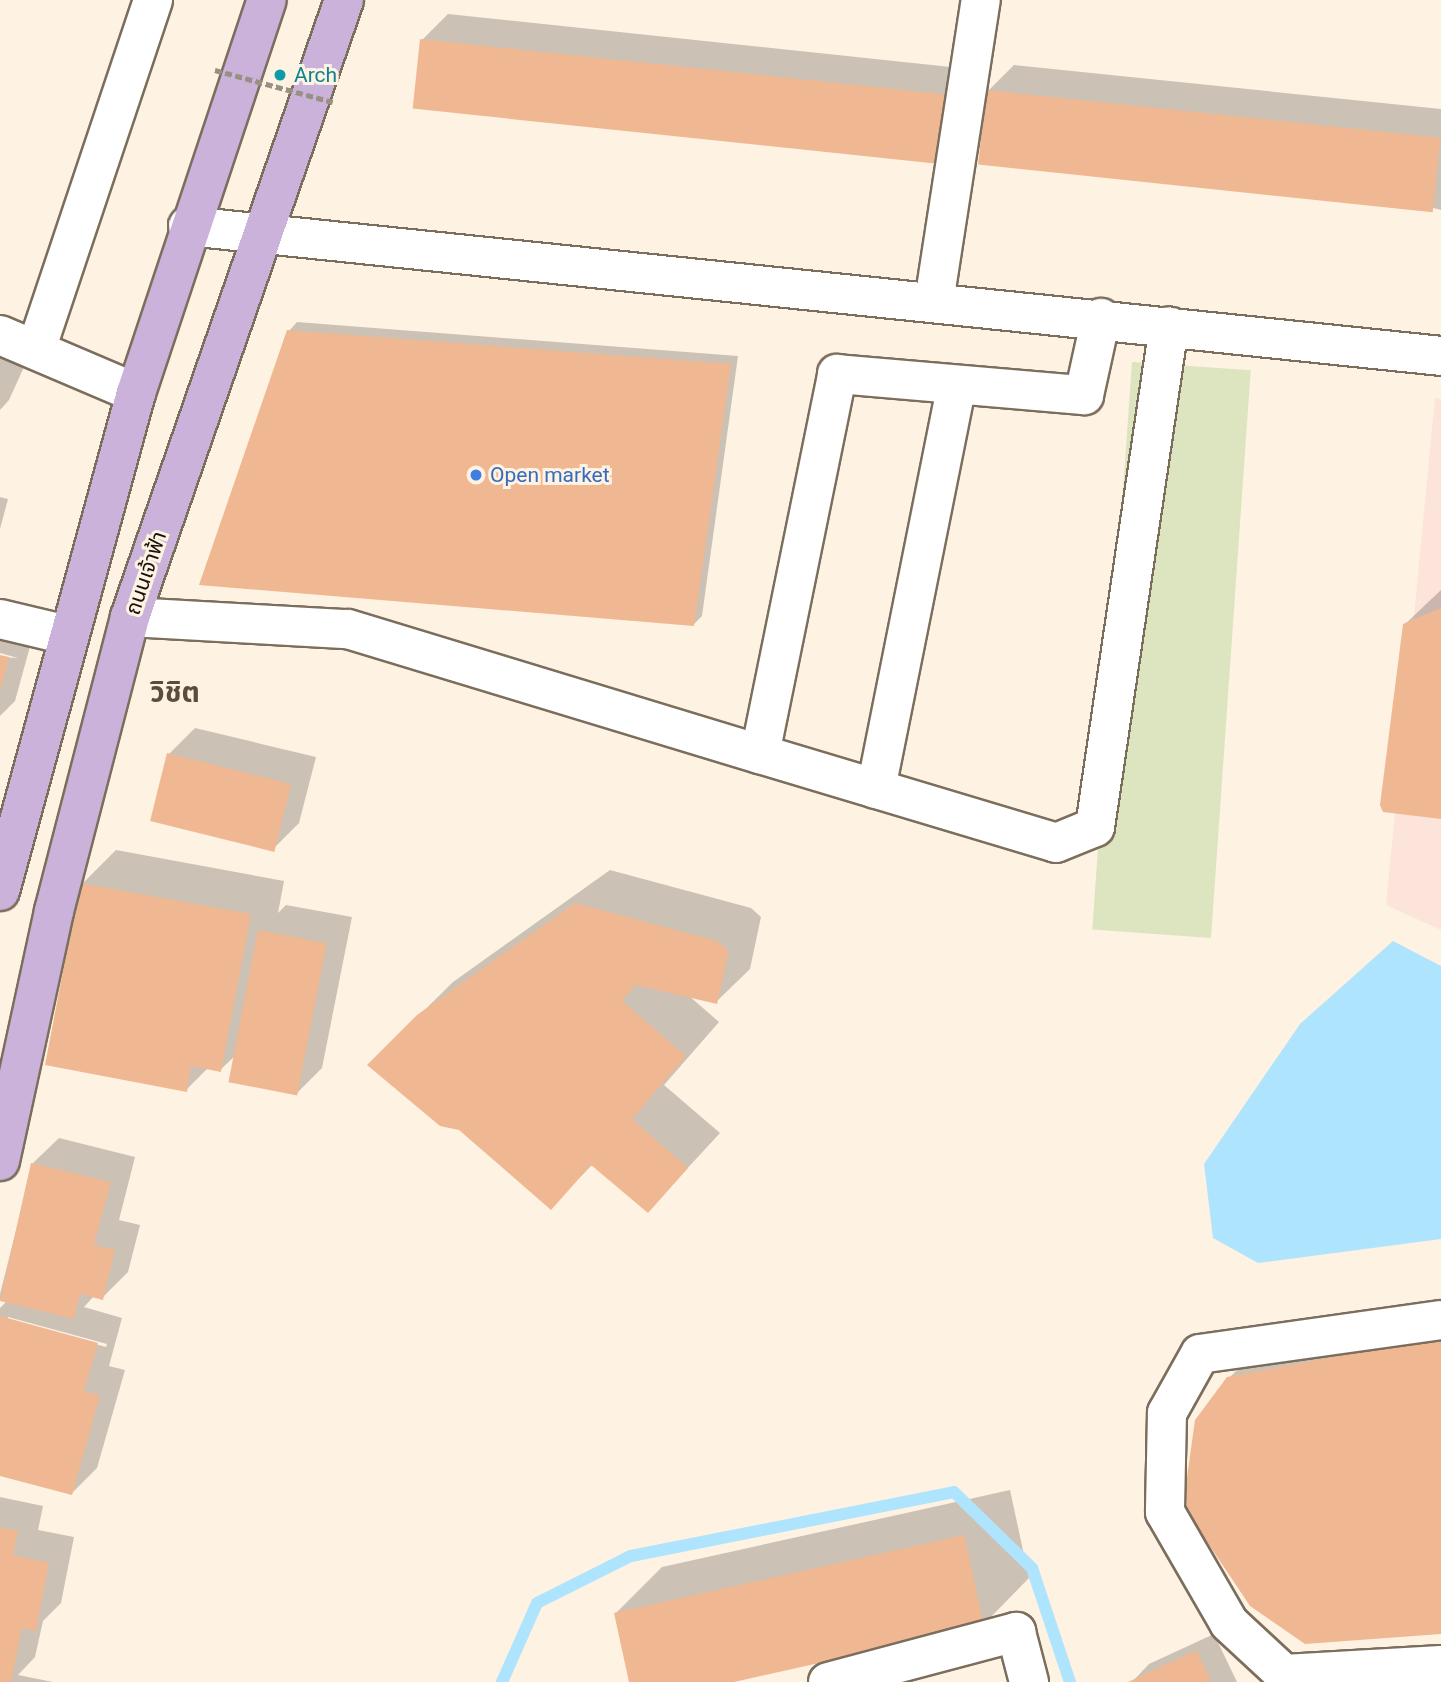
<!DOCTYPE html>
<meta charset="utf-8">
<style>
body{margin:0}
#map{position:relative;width:1441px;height:1682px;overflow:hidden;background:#fef2e2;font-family:Roboto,"Noto Sans Thai",sans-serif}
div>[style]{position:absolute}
.industrial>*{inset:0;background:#fde4db}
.green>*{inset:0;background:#dce5c0;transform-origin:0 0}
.water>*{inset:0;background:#afe4fe}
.shadow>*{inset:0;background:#0003}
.stream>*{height:12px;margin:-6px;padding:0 6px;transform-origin:6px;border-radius:6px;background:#afe4fe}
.building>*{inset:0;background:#efb892;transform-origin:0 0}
.roads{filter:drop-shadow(2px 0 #7b6e5d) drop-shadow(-2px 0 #7b6e5d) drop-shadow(0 2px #7b6e5d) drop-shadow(0 -2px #7b6e5d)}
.minor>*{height:38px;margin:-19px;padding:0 19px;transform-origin:19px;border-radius:19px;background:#fff}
.major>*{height:38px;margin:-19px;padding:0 19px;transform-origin:19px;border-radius:19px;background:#cab2da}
.path-bridge>*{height:4.5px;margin-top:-2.25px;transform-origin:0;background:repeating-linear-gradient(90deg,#999084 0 7px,transparent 0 10.5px)}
.dots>*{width:19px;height:19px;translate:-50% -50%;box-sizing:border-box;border:4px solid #fef2e2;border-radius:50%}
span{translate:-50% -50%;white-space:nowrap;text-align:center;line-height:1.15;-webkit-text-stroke:6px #fef2e2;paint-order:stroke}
.culture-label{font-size:21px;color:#0d838f}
.left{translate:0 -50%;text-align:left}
.shop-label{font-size:21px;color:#366cbe}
.street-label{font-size:21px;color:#17120b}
.district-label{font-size:28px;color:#5a4d3d;font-weight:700}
</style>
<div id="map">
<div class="industrial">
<div style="clip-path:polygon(1435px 398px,1441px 399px,1441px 930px,1386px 905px)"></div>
</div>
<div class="green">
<div style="left:1132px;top:362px;width:119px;height:569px;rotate:4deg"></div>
</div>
<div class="water">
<div style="clip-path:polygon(1393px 941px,1441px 966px,1441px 1239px,1258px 1263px,1213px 1238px,1204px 1164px,1300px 1024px)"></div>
</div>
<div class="shadow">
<div style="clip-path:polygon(448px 14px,979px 70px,971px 138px,422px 40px)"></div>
<div style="clip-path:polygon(1014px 65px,1441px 109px,1441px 210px,988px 91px)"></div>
<div style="clip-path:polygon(297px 322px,738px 356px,702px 616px,694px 624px,289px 331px)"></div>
<div style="clip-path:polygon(0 331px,34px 345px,9px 400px,0 410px)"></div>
<div style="clip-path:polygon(0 497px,8px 499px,0 529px)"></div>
<div style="clip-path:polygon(1441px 590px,1441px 817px,1404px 625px)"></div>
<div style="clip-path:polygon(0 623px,34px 632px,15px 701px,0 716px,0 657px,18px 658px,0 653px)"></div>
<div style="clip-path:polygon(195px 728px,316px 757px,299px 823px,273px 849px,169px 754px)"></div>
<div style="clip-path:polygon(116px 850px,284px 881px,278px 913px,286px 905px,352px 917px,322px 1068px,296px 1094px,235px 1056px,220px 1070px,208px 1068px,186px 1090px,82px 884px)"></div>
<div style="clip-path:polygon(610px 870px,751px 908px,761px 917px,750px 969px,716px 1002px,688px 995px,719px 1022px,664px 1085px,720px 1133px,648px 1211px,593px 1164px,551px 1207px,460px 1129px,369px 1065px,453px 982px)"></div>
<div style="clip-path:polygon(evenodd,59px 1138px,135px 1157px,119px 1220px,140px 1225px,128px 1272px,102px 1298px,94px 1296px,84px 1307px,122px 1318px,109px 1366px,125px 1370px,97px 1468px,72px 1493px,0 1474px,0 1308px,7px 1301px,0 1300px,0 1294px,33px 1163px,59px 1138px,8px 1317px,107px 1344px,106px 1347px,8px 1320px,8px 1317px)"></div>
<div style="clip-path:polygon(1441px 1317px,1441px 1632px,1229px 1378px,1255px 1352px)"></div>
<div style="clip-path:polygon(1010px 1490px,1029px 1578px,983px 1625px,726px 1682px,631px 1682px,616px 1613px,662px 1567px)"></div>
<div style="clip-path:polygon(0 1497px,43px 1506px,38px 1530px,74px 1537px,61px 1603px,43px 1621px,35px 1657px,18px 1675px,53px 1682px,0 1682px)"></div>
<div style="clip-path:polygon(1214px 1634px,1237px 1682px,1132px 1682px,1149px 1664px)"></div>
</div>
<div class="stream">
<div style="left:502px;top:1682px;width:86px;rotate:-66.1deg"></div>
<div style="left:537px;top:1603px;width:105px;rotate:-26.6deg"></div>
<div style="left:631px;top:1556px;width:329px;rotate:-11.2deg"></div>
<div style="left:954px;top:1492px;width:109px;rotate:44.3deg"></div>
<div style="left:1032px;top:1568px;width:120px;rotate:71.6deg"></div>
</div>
<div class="building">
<div style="left:420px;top:39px;width:537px;height:70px;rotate:6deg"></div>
<div style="left:986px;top:90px;width:457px;height:75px;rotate:6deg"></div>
<div style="clip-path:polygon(287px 330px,731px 364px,694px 626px,199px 585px)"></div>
<div style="clip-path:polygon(1441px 608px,1441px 819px,1383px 812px,1380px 805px,1403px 624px)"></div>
<div style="clip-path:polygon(0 655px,9px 657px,1px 688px,0 688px)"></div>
<div style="left:167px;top:753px;width:128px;height:70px;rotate:14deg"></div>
<div style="clip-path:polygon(80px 883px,251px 914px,221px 1072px,191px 1066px,187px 1092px,45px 1065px)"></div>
<div style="clip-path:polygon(575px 903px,717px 941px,729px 951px,717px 1004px,636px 985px,622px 1001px,686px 1056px,632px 1119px,688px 1168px,648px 1213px,591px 1165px,551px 1210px,459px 1130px,440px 1126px,367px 1065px,417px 1015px)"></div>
<div style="left:258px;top:930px;width:70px;height:155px;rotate:11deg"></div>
<div style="clip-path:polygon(31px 1163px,111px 1182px,94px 1245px,115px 1250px,103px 1300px,80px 1294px,74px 1319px,0 1301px)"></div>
<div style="clip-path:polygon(0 1316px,98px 1343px,84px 1391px,100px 1395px,72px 1495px,0 1476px)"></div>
<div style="clip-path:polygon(1441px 1337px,1441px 1634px,1305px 1644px,1250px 1606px,1183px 1506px,1195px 1420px,1227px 1377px)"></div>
<div style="clip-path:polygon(0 1528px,18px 1531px,13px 1555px,49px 1563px,36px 1631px,22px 1628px,11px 1682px,0 1682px)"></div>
<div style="clip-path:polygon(964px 1535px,984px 1626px,734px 1682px,629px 1682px,614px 1613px)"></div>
<div style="clip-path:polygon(1197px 1650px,1211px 1682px,1128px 1682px)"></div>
</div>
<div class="roads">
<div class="minor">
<div style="left:188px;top:226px;width:1260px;rotate:5.92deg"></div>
<div style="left:934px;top:302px;width:306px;rotate:-81.2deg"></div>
<div style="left:0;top:335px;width:148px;rotate:23.1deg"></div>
<div style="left:36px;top:350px;width:369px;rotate:-71.5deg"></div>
<div style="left:130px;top:617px;width:218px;rotate:3.2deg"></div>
<div style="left:348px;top:629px;width:431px;rotate:16.9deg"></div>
<div style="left:760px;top:754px;width:388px;rotate:-78.5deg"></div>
<div style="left:837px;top:374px;width:248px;rotate:4.9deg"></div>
<div style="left:1084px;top:395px;width:79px;rotate:-77.6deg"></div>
<div style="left:0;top:619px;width:69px;rotate:13.4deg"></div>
<div style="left:760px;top:754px;width:309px;rotate:16.7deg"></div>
<div style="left:1056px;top:843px;width:42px;rotate:-22.3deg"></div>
<div style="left:1095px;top:827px;width:506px;rotate:-81.6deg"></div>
<div style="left:876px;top:789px;width:410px;rotate:-78.7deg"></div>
<div style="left:1441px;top:1320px;width:243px;rotate:172deg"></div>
<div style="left:1200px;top:1354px;width:68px;rotate:119.2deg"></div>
<div style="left:1167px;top:1413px;width:99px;rotate:91.2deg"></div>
<div style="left:1165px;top:1512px;width:128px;rotate:60deg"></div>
<div style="left:1229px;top:1623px;width:75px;rotate:42.8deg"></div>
<div style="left:1284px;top:1674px;width:157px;rotate:-3.3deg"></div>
<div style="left:828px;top:1682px;width:195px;rotate:-14.9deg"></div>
<div style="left:1016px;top:1632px;width:52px;rotate:75.4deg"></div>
</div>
<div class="major">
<div style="left:0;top:891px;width:516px;rotate:-74.73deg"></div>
<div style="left:136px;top:393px;width:414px;rotate:-71.6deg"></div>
<div style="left:0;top:1161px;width:256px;rotate:-77.8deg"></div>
<div style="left:54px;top:911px;width:304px;rotate:-75.5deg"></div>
<div style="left:130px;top:617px;width:653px;rotate:-70.87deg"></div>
</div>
</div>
<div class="path-bridge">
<div style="left:215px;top:70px;width:122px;rotate:15.2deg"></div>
</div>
<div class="dots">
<div style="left:280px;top:75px;background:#0f9aa8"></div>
<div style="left:476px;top:475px;background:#3f7fe0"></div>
</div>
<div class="culture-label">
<span class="left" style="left:294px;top:75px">Arch</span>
</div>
<div class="shop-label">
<span class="left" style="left:490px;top:475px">Open market</span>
</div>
<div class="street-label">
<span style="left:146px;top:573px;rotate:-71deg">ถนนเจ้าฟ้า</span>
</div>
<div class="district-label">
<span style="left:175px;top:693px">วิชิต</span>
</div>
</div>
